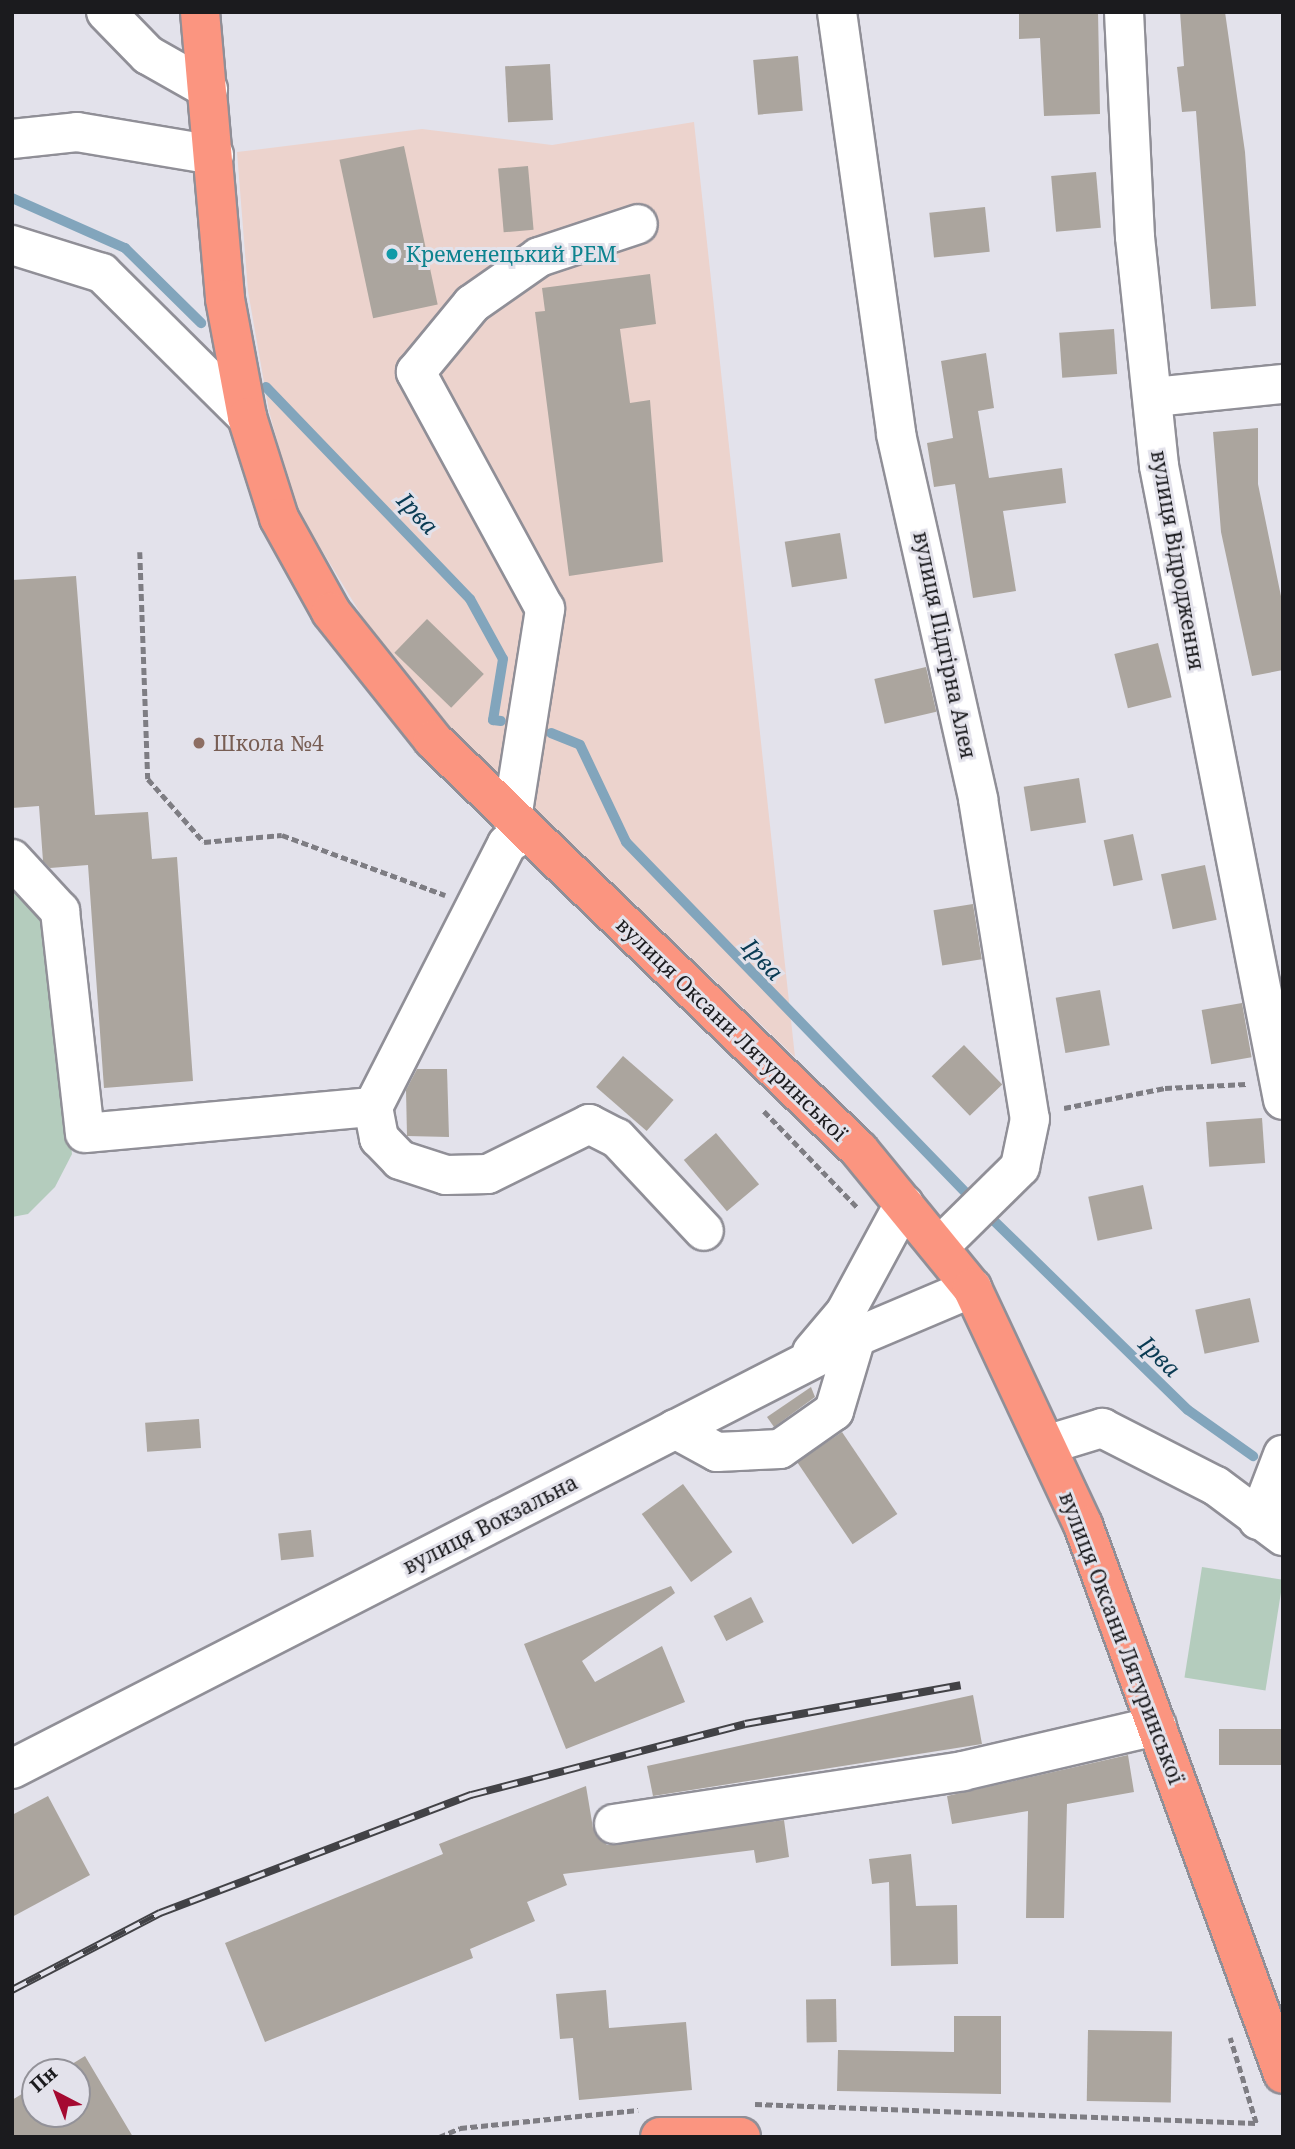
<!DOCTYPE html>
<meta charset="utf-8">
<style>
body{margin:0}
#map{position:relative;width:1295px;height:2149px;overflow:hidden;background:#e3e2eb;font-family:"Noto Serif",serif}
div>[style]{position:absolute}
.industrial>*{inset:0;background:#ecd3cd}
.green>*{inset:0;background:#b4ccbd;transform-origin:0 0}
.stream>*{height:10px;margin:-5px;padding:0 5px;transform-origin:5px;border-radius:5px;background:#82a5bc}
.building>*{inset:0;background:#aba59e;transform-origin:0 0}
.path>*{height:4.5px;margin-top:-2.25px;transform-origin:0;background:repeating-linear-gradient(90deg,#7e7d83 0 7px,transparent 0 10.5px)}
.roads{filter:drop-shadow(2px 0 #908f97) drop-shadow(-2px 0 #908f97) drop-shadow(0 2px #908f97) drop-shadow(0 -2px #908f97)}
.minor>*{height:38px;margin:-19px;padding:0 19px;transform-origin:19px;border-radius:19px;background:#fff}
.highway>*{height:38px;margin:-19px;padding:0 19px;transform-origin:19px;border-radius:19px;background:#fb9580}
.rail>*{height:8px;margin-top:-4px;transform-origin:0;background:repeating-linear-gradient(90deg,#e3e2eb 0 16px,#424246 0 32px);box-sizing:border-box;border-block:2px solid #424246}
.dots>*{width:19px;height:19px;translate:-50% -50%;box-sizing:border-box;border:4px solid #e3e2eb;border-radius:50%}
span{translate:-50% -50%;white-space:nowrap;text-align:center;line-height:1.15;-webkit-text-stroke:6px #e3e2eb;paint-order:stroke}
.culture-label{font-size:21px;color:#0d838f}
.left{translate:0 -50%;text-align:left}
.street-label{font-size:21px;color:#1b1b1e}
.education-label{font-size:21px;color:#785e54}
.water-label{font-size:23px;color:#093a52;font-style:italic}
.frame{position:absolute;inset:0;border:14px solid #1b1b1e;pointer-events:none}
.north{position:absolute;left:21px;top:2058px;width:70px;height:70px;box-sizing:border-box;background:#e3e2eb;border:2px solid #939299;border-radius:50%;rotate:318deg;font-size:19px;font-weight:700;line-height:28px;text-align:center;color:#1b1b1e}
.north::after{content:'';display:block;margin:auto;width:24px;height:32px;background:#a50a31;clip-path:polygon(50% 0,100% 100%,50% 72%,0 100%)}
</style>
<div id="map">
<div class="industrial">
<div style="clip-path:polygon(694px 122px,795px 1057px,450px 727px,379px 644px,295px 506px,269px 411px,248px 291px,237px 152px,422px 129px,552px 145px)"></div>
</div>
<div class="green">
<div style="clip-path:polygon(12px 877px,47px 916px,72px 1154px,55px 1187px,28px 1214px,12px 1217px)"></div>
<div style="left:1202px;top:1567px;width:82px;height:112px;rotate:9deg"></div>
</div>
<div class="stream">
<div style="left:12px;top:198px;width:124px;rotate:23.9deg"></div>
<div style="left:125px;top:248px;width:107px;rotate:44.6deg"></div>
<div style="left:266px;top:387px;width:294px;rotate:46.1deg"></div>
<div style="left:470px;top:599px;width:68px;rotate:61.2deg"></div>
<div style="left:503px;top:659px;width:62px;rotate:99.3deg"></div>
<div style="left:493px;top:720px;width:8px;rotate:7deg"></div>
<div style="left:551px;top:733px;width:31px;rotate:22deg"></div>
<div style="left:580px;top:745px;width:107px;rotate:64.6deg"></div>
<div style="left:626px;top:842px;width:497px;rotate:45.9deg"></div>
<div style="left:988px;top:1215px;width:279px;rotate:44.3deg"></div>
<div style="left:1188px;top:1410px;width:80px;rotate:35.3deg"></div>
</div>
<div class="building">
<div style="clip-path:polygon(1019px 12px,1098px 12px,1100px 114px,1044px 116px,1040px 38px,1019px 39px)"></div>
<div style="clip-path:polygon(1180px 12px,1225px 12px,1245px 152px,1256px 306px,1211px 309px,1196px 111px,1182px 112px,1177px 67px,1184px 66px)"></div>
<div style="left:798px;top:56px;width:55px;height:45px;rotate:85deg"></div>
<div style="left:550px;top:64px;width:56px;height:45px;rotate:87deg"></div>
<div style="left:404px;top:146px;width:162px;height:66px;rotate:78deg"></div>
<div style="left:528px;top:166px;width:64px;height:30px;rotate:85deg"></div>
<div style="left:1096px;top:172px;width:56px;height:45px;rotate:85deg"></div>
<div style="left:985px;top:207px;width:45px;height:56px;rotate:84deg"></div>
<div style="clip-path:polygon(650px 274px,656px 324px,620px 329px,630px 403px,650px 400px,663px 562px,569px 576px,535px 312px,545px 311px,542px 288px)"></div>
<div style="left:1114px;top:329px;width:45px;height:55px;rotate:86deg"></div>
<div style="clip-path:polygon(986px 353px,994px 408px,978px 411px,989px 478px,1062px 468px,1066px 503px,1003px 511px,1016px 591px,973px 598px,955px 484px,934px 487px,927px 443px,953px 438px,941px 361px)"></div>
<div style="clip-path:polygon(1258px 428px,1258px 484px,1283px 606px,1283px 670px,1252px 676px,1221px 532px,1213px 432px)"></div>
<div style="left:840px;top:533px;width:46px;height:56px;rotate:81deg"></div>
<div style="clip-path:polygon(76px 576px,95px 815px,148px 812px,152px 859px,177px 857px,193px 1081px,104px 1088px,88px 865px,50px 868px,43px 861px,39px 806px,12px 808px,12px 580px)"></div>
<div style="left:427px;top:619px;width:79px;height:47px;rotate:44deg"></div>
<div style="left:1158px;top:643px;width:56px;height:45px;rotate:76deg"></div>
<div style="left:926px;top:667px;width:46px;height:53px;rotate:77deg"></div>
<div style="left:1079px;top:778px;width:45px;height:56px;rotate:81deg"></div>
<div style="left:1133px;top:834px;width:47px;height:30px;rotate:78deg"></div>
<div style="left:1205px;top:865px;width:56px;height:45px;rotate:78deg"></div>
<div style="left:973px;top:904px;width:56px;height:40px;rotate:81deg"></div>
<div style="left:1100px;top:990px;width:56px;height:45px;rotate:80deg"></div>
<div style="left:1242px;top:1003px;width:55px;height:41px;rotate:80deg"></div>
<div style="left:964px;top:1045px;width:55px;height:45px;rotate:46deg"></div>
<div style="left:623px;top:1056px;width:67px;height:41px;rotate:41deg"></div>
<div style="clip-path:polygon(417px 1069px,447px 1069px,449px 1137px,407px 1136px,406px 1090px)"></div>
<div style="left:1262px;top:1118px;width:45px;height:56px;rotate:86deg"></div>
<div style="left:716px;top:1133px;width:67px;height:42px;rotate:50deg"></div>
<div style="left:1143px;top:1185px;width:45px;height:56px;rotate:78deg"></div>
<div style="left:1250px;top:1298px;width:45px;height:56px;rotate:78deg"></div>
<div style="clip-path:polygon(811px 1387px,815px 1397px,774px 1427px,767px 1417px)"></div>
<div style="left:199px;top:1419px;width:29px;height:54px;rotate:86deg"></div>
<div style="left:842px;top:1432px;width:99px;height:54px;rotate:56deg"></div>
<div style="left:683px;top:1484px;width:84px;height:51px;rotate:54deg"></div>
<div style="left:311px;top:1530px;width:27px;height:33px;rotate:84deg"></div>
<div style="clip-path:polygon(671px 1586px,675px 1593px,582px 1661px,595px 1682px,662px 1646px,685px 1702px,566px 1749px,524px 1644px)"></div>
<div style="left:751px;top:1597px;width:28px;height:42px;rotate:63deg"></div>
<div style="clip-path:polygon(973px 1695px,982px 1744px,653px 1796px,647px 1766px)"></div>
<div style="left:1283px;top:1729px;width:36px;height:64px;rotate:90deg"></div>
<div style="clip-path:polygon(1128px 1755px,1134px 1792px,1067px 1804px,1064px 1918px,1026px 1918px,1028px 1811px,952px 1824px,947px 1796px)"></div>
<div style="clip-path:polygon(586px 1786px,593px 1828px,607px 1845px,784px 1820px,789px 1857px,756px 1863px,754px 1850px,563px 1874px,567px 1885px,527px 1902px,535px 1921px,470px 1949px,473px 1958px,265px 2042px,225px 1943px,443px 1854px,439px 1844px)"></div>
<div style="clip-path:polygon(48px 1796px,90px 1875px,12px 1917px,12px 1815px)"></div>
<div style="clip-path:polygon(911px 1854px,916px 1906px,957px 1905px,958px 1964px,891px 1966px,889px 1882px,872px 1884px,869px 1859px)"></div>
<div style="clip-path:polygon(606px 1990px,609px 2028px,686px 2022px,692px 2090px,579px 2100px,573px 2038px,560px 2039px,556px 1994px)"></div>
<div style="left:836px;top:1999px;width:43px;height:30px;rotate:89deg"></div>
<div style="clip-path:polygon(954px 2016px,1001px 2016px,1001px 2094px,837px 2091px,838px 2050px,954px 2052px)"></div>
<div style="left:1088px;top:2030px;width:84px;height:71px;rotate:1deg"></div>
<div style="clip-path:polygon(85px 2056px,133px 2137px,12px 2137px,12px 2100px,35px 2086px,35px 2114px,77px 2114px,77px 2072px,59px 2072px)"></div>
</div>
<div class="path">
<div style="left:140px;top:552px;width:227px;rotate:88deg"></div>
<div style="left:148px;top:779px;width:84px;rotate:48.4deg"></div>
<div style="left:204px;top:842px;width:78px;rotate:-5.1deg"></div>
<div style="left:282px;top:835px;width:174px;rotate:20.2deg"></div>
<div style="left:1064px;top:1108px;width:103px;rotate:-11.2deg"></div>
<div style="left:1165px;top:1088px;width:81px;rotate:-2.8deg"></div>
<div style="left:764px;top:1111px;width:135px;rotate:45.9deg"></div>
<div style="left:755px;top:2104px;width:501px;rotate:2.17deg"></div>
<div style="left:1256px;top:2123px;width:89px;rotate:-107deg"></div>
<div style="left:439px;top:2137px;width:23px;rotate:-23deg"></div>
<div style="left:460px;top:2128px;width:179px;rotate:-5.8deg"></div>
</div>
<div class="roads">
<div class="minor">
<div style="left:106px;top:12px;width:60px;rotate:45.7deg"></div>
<div style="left:148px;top:55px;width:69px;rotate:29.5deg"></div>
<div style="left:837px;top:12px;width:426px;rotate:82deg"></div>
<div style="left:896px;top:434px;width:374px;rotate:77.3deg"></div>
<div style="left:978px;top:799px;width:324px;rotate:80.8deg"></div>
<div style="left:1030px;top:1119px;width:49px;rotate:101.8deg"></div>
<div style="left:1020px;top:1167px;width:112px;rotate:135.4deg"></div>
<div style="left:1124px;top:12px;width:225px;rotate:87.2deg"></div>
<div style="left:1135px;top:237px;width:230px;rotate:84deg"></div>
<div style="left:1159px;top:466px;width:646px;rotate:78.93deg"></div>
<div style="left:12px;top:139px;width:65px;rotate:-6.1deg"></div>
<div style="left:77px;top:132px;width:139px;rotate:9.5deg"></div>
<div style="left:12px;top:245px;width:94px;rotate:17.3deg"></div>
<div style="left:102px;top:273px;width:204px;rotate:44.8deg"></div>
<div style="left:1154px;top:397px;width:130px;rotate:-5.8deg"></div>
<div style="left:512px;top:818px;width:212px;rotate:-81deg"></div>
<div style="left:545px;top:609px;width:270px;rotate:-118.6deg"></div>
<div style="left:416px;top:372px;width:88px;rotate:-50.5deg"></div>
<div style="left:472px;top:304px;width:82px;rotate:-35deg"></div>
<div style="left:539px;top:257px;width:104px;rotate:-18.4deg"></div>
<div style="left:12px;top:859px;width:71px;rotate:47.3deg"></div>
<div style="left:60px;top:911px;width:223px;rotate:83.6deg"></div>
<div style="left:85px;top:1133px;width:289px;rotate:-5.2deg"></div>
<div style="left:373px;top:1107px;width:295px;rotate:-63deg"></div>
<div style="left:507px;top:844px;width:22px;rotate:-32deg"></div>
<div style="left:373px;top:1107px;width:32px;rotate:79deg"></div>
<div style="left:379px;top:1138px;width:30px;rotate:46deg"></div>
<div style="left:400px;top:1160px;width:48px;rotate:18.1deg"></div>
<div style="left:446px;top:1175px;width:42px;rotate:-1.4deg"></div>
<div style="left:488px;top:1174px;width:113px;rotate:-26.3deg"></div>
<div style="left:589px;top:1124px;width:31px;rotate:27deg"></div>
<div style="left:617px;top:1138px;width:127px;rotate:46.9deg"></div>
<div style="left:812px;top:1352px;width:51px;rotate:-49.8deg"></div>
<div style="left:845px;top:1313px;width:124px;rotate:-61.6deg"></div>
<div style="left:675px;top:1429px;width:48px;rotate:28.7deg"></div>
<div style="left:717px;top:1452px;width:63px;rotate:-2.7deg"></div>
<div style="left:780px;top:1449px;width:66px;rotate:-35.1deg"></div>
<div style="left:834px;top:1411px;width:77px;rotate:-73.4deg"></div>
<div style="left:1046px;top:1445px;width:59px;rotate:-16.9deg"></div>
<div style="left:1102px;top:1428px;width:128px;rotate:27deg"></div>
<div style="left:1216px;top:1486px;width:84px;rotate:36.7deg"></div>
<div style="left:1258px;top:1520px;width:70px;rotate:-69deg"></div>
<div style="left:12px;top:1769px;width:948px;rotate:-27.11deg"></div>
<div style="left:856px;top:1337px;width:126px;rotate:-22.9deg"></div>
<div style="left:614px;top:1824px;width:353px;rotate:-8.6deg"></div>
<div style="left:963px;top:1771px;width:199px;rotate:-13.1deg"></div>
</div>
<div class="highway">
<div style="left:200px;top:12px;width:288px;rotate:85deg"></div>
<div style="left:225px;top:299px;width:120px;rotate:79.4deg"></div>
<div style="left:247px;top:417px;width:106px;rotate:72.4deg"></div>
<div style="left:279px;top:518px;width:107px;rotate:61deg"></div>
<div style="left:331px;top:612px;width:164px;rotate:51.4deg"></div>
<div style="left:433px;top:740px;width:591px;rotate:43.9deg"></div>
<div style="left:859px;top:1150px;width:178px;rotate:50.7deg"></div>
<div style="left:972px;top:1288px;width:262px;rotate:64.9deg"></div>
<div style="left:1083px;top:1525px;width:584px;rotate:69.98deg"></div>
<div style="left:660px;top:2137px;width:81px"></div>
</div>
</div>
<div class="rail">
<div style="left:12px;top:1990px;width:167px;rotate:-27.5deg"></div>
<div style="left:160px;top:1913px;width:333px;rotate:-20.8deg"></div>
<div style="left:471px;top:1795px;width:283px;rotate:-14.5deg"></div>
<div style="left:745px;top:1724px;width:219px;rotate:-10.2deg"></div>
</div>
<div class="dots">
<div style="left:392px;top:254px;background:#0f9aa8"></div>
<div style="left:199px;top:743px;background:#8d6e63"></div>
</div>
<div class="culture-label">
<span class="left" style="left:406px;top:254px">Кременецький РЕМ</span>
</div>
<div class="street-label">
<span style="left:1178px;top:560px;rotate:80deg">вулиця Відродження</span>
<span style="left:945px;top:645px;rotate:78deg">вулиця Підгірна Алея</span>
<span style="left:732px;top:1029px;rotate:44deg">вулиця Оксани Лятуринської</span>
<span style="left:490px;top:1524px;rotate:-27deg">вулиця Вокзальна</span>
<span style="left:1122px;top:1638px;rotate:69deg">вулиця Оксани Лятуринської</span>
</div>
<div class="education-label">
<span class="left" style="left:213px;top:743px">Школа №4</span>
</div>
<div class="water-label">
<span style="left:418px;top:513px;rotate:47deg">Ірва</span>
<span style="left:763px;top:959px;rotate:47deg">Ірва</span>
<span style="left:1160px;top:1356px;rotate:44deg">Ірва</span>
</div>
<div class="frame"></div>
<div class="north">Пн</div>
</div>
